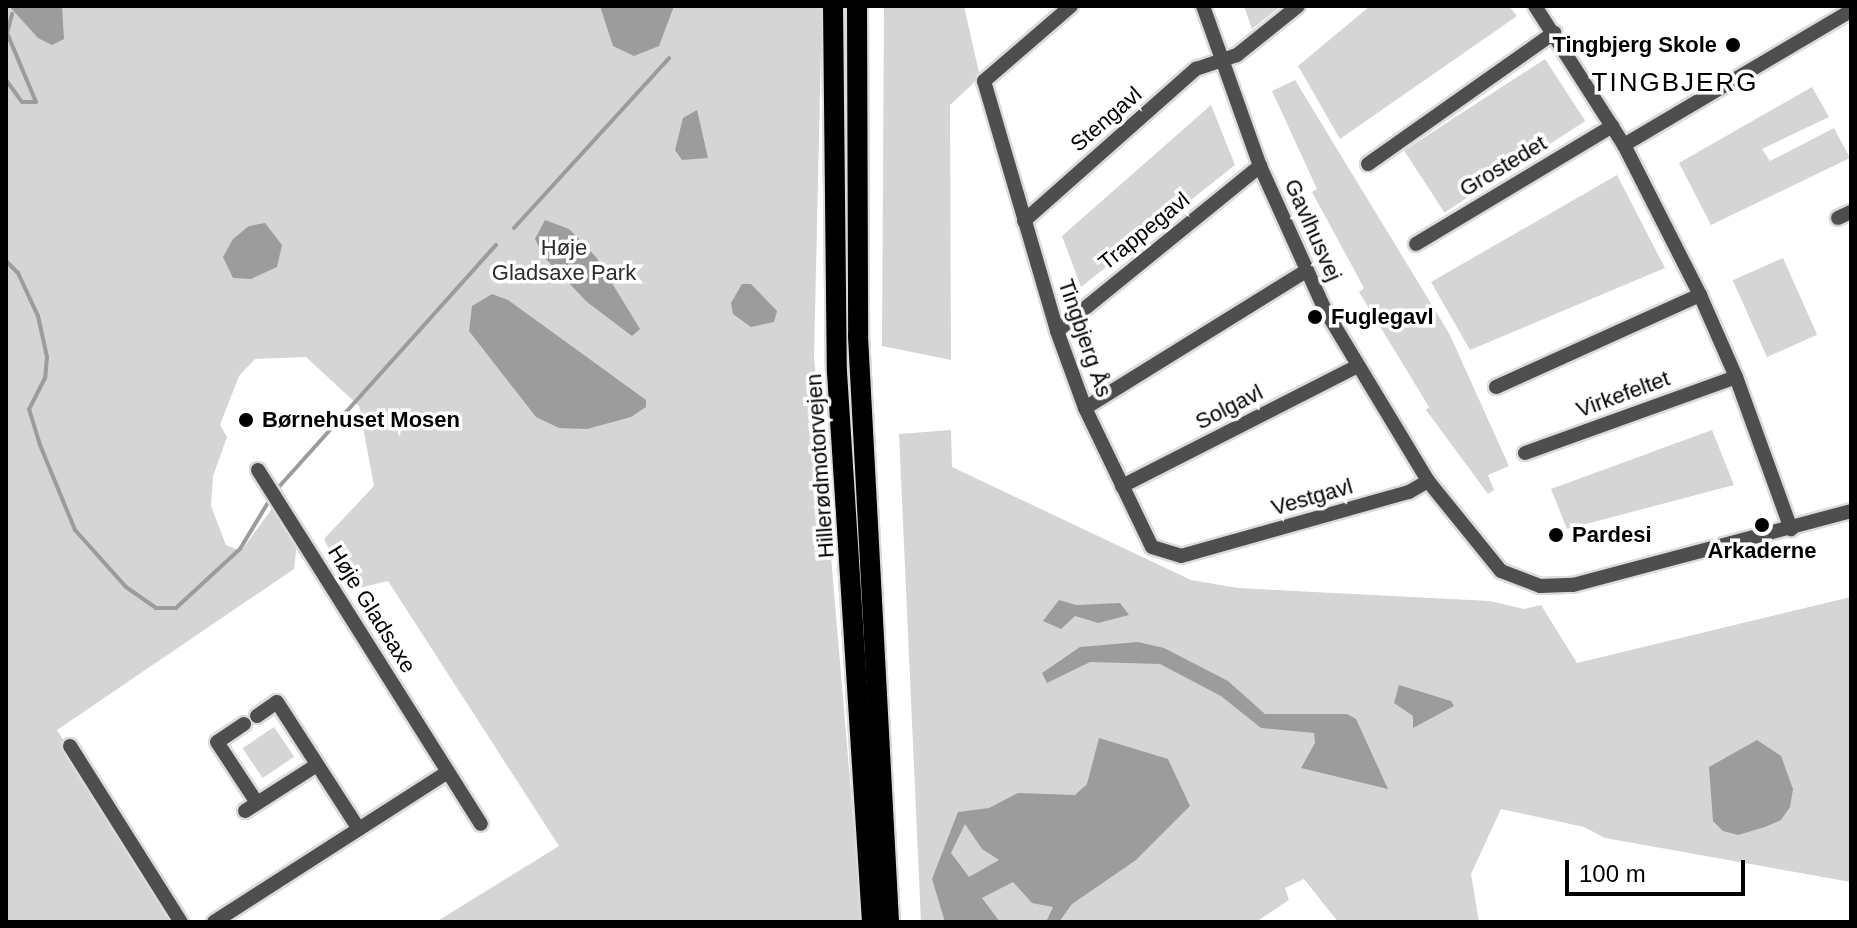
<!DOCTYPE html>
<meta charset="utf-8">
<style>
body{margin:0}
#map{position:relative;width:1857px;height:928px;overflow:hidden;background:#fff;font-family:Arial,sans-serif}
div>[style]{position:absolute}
.green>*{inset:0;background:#d5d5d5;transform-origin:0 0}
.water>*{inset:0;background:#9c9c9c}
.stream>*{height:4px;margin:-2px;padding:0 2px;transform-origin:2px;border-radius:2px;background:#9c9c9c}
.roads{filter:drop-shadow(2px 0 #dbdbdb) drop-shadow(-2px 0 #dbdbdb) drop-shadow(0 2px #dbdbdb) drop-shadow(0 -2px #dbdbdb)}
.minor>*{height:14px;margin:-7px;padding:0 7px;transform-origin:7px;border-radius:7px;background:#4e4e4e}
.highway>*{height:20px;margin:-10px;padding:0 10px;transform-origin:10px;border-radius:10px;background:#000}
.dots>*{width:22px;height:22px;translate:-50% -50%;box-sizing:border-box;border:4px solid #fff;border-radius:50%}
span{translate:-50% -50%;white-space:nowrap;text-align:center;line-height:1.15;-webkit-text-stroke:7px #fff;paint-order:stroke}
.poi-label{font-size:22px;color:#000;font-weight:700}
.right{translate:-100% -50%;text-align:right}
.left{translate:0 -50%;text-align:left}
.street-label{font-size:22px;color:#000}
.park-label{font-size:22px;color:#2c2c2c}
.quarter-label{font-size:26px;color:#000;letter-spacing:2px}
.frame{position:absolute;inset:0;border:8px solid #000;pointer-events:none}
.scale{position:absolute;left:1565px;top:860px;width:180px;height:36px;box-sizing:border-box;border:4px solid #000;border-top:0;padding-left:10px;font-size:24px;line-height:28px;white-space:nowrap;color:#000;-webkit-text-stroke:6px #fff;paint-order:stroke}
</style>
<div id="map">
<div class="green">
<div style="clip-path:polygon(6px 6px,822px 6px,814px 356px,862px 922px,436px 922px,559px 846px,388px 581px,350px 590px,324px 539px,374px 486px,359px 406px,306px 357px,255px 359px,239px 376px,220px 425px,227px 437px,213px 476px,211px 506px,226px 545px,241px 551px,274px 506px,297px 542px,294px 569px,57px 730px,176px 922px,6px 922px)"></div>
<div style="clip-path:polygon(884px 6px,964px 6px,980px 77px,950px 105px,951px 360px,882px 346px)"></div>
<div style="clip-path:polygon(1244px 6px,1281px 6px,1252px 29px)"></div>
<div style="clip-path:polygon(1370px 6px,1509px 6px,1517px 16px,1340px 139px,1298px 66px)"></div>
<div style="left:1545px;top:59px;width:74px;height:168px;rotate:57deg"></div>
<div style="clip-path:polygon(1295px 80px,1449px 333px,1509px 466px,1488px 475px,1494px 490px,1488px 494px,1426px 410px,1429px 407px,1359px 292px,1364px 288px,1312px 192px,1317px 189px,1272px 91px)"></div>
<div style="clip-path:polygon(1812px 87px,1829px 117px,1762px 149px,1770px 161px,1834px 128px,1850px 158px,1711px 225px,1679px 163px)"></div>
<div style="clip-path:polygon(1211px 105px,1235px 165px,1081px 287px,1062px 236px)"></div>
<div style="clip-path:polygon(1617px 175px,1665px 268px,1470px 350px,1431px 282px)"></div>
<div style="left:1783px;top:258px;width:84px;height:55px;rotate:66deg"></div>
<div style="clip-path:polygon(951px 430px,952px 467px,1191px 580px,1238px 588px,1490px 601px,1524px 609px,1541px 605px,1577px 663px,1851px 597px,1851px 882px,1605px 838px,1584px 827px,1501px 809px,1471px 874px,1479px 922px,1338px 922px,1304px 879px,1285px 888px,1289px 900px,1256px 922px,921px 922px,899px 434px)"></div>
<div style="clip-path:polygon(1712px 430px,1734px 485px,1567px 529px,1551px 489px)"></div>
<div style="left:274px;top:727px;width:36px;height:38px;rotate:56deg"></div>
</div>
<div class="water">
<div style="clip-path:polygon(9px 6px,62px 6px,64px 39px,52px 45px,38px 38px)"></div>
<div style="clip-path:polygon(600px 6px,674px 6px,659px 46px,634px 56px,613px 46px)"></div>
<div style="clip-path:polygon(697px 110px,708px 158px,682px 160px,675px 150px,683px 118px)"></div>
<div style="clip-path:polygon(545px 220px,569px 229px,596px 257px,640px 329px,632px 336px,587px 302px,545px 258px,535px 239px)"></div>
<div style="clip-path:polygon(265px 223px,282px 245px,277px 267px,251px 279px,233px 278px,223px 257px,233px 239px,249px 226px)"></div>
<div style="clip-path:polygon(742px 284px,751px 284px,777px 311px,774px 322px,751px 327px,733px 314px,731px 303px)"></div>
<div style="clip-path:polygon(492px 294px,508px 300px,646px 400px,646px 407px,631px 417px,587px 429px,559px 428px,536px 417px,469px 331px,472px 306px)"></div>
<div style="clip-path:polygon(1059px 600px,1076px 605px,1120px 603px,1129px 615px,1098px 623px,1075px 616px,1061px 629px,1043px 621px)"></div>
<div style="clip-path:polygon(1138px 642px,1164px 648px,1228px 681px,1265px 714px,1347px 714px,1356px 719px,1388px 789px,1301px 768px,1315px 743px,1314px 733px,1261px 728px,1221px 696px,1160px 664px,1090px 662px,1047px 683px,1042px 673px,1080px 647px)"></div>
<div style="clip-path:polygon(1399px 685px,1451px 701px,1454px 706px,1413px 728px,1413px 716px,1394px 703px)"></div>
<div style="clip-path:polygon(evenodd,1099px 738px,1168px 759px,1190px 806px,1136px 860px,1072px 904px,1059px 922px,1046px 922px,1053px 907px,1032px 903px,1013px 882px,982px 898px,1000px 922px,945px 922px,932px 879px,958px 812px,989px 808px,1018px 793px,1075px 795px,1087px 784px,1099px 738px,965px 824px,982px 849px,999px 860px,969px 877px,951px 853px,965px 824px)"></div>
<div style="clip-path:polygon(1757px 740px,1781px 756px,1793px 789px,1790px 807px,1781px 820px,1765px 827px,1738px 835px,1723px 831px,1713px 821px,1709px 767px)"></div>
</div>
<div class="stream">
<div style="left:6px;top:80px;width:27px;rotate:54deg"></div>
<div style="left:22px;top:102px;width:14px"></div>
<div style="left:36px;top:102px;width:75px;rotate:-112.8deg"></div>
<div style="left:7px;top:33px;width:20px;rotate:-75deg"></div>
<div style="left:514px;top:228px;width:230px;rotate:-47.6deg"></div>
<div style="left:6px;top:261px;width:17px;rotate:45deg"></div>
<div style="left:18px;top:273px;width:47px;rotate:65.1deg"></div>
<div style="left:38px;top:316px;width:42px;rotate:77.6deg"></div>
<div style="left:47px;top:357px;width:21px;rotate:95deg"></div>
<div style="left:45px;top:378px;width:35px;rotate:117deg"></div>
<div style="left:29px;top:409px;width:38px;rotate:73deg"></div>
<div style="left:40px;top:445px;width:92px;rotate:67.6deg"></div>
<div style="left:75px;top:530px;width:76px;rotate:48.2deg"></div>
<div style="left:126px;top:587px;width:37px;rotate:35deg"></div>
<div style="left:156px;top:608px;width:20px"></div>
<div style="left:176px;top:608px;width:87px;rotate:-42.7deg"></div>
<div style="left:240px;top:549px;width:56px;rotate:-58.9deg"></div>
<div style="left:277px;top:489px;width:328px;rotate:-48.1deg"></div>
</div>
<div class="roads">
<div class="minor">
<div style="left:1071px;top:6px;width:115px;rotate:139.2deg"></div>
<div style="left:984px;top:81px;width:260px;rotate:73.7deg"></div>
<div style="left:1057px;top:331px;width:82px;rotate:70deg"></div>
<div style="left:1085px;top:408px;width:154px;rotate:64.3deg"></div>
<div style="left:1152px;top:547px;width:30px;rotate:17deg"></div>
<div style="left:1181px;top:556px;width:237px;rotate:-15.7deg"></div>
<div style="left:1409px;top:492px;width:22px;rotate:-30deg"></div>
<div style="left:1203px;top:6px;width:170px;rotate:70.4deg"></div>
<div style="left:1260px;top:166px;width:158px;rotate:65.7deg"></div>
<div style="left:1325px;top:310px;width:200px;rotate:58.9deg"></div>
<div style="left:1428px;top:481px;width:116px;rotate:51deg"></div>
<div style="left:1501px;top:571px;width:42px;rotate:21deg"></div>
<div style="left:1540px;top:586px;width:33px;rotate:-2deg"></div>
<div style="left:1573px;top:585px;width:288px;rotate:-14.9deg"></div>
<div style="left:1535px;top:6px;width:165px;rotate:57.4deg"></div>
<div style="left:1624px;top:145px;width:168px;rotate:63.1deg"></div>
<div style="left:1700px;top:295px;width:90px;rotate:66.3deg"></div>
<div style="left:1736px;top:377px;width:162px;rotate:70.1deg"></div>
<div style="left:1624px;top:145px;width:264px;rotate:-30.6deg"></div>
<div style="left:1368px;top:164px;width:228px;rotate:-35.2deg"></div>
<div style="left:1838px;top:218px;width:14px;rotate:-25deg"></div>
<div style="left:1024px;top:221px;width:230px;rotate:-41.5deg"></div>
<div style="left:1196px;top:69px;width:43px;rotate:-18.9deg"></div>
<div style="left:1237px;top:55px;width:78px;rotate:-38.8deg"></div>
<div style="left:1416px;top:244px;width:229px;rotate:-31deg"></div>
<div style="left:1057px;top:331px;width:262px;rotate:-39.1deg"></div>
<div style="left:1496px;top:387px;width:224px;rotate:-24.3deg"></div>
<div style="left:1085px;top:408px;width:260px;rotate:-31.8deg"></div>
<div style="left:1525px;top:453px;width:224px;rotate:-19.8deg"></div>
<div style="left:258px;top:470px;width:418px;rotate:57.8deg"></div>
<div style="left:1122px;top:486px;width:263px;rotate:-27deg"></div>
<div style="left:257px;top:716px;width:24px;rotate:-35deg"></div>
<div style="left:277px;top:702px;width:151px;rotate:57.2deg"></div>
<div style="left:244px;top:724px;width:32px;rotate:146deg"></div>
<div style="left:217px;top:742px;width:73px;rotate:56.7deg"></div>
<div style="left:70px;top:746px;width:208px;rotate:57.8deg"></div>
<div style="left:245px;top:811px;width:85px;rotate:-32.6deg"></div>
<div style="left:214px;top:922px;width:278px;rotate:-32.7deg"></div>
</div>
<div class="highway">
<div style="left:833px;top:6px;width:366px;rotate:89.4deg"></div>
<div style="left:837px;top:372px;width:551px;rotate:86.36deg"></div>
<div style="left:857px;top:6px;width:330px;rotate:89.8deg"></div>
<div style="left:858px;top:336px;width:587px;rotate:86.97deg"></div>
</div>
</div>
<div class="dots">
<div style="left:1733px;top:45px;background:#000"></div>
<div style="left:1315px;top:317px;background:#000"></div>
<div style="left:246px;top:420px;background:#000"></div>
<div style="left:1762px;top:525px;background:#000"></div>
<div style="left:1556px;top:535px;background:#000"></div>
</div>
<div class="poi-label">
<span class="right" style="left:1717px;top:45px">Tingbjerg Skole</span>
<span class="left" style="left:1331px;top:317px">Fuglegavl</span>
<span class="left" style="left:262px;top:420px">Børnehuset Mosen</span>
<span class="left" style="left:1572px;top:535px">Pardesi</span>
<span style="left:1762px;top:551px">Arkaderne</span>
</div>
<div class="street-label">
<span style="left:1106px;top:119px;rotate:-41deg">Stengavl</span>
<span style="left:1503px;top:166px;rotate:-31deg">Grostedet</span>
<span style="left:1313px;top:230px;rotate:66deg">Gavlhusvej</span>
<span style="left:1144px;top:231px;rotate:-39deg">Trappegavl</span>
<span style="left:1085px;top:338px;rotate:71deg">Tingbjerg Ås</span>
<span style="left:1623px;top:394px;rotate:-20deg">Virkefeltet</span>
<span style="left:1229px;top:407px;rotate:-27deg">Solgavl</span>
<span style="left:820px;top:466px;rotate:-94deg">Hillerødmotorvejen</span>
<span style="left:1312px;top:497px;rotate:-16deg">Vestgavl</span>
<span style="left:372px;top:609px;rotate:58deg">Høje Gladsaxe</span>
</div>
<div class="park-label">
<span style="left:564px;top:260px">Høje<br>Gladsaxe Park</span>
</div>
<div class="quarter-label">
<span style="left:1675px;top:83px">TINGBJERG</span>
</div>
<div class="frame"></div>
<div class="scale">100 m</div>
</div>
